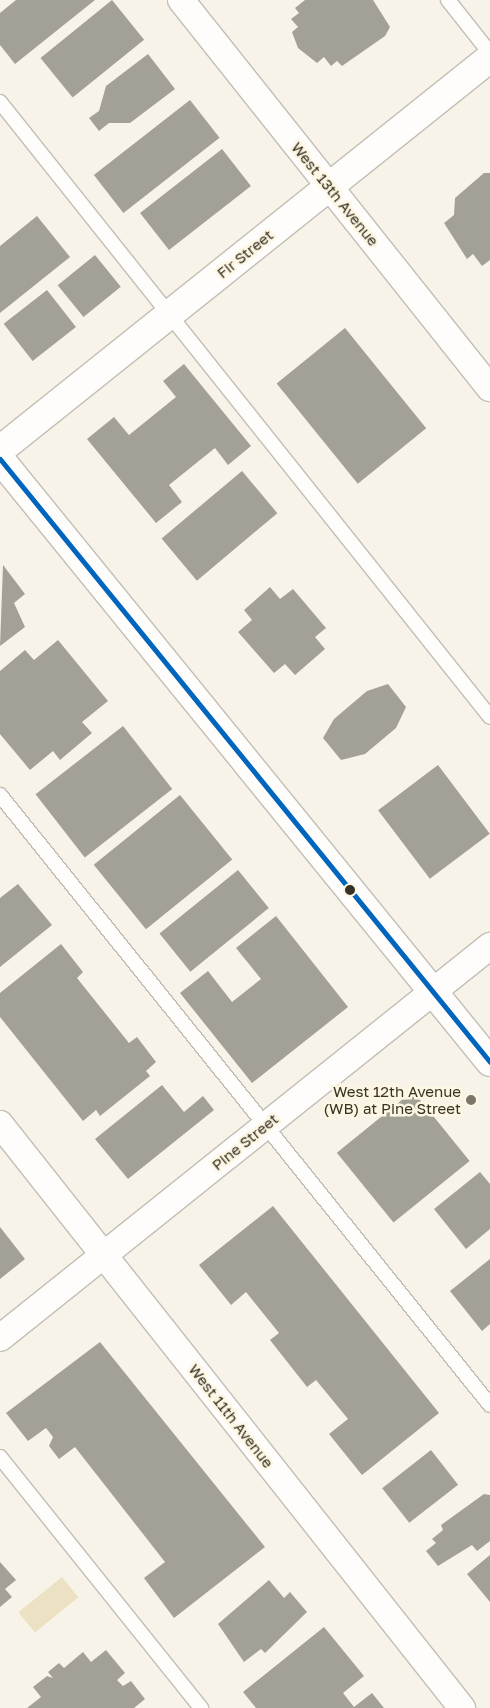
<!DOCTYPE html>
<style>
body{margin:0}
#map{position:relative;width:490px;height:1708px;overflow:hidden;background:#f7f3e9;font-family:"Golos Text",sans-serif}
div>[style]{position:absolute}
.green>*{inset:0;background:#ede1c4;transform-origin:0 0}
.building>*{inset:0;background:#a3a096;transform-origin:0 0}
.roads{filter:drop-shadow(1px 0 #c3bfb5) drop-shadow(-1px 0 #c3bfb5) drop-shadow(0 1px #c3bfb5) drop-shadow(0 -1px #c3bfb5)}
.service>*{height:14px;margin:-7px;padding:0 7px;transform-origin:7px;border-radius:7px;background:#fefdfc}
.minor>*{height:26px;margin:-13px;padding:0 13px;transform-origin:13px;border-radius:13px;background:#fefdfc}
.tertiary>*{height:28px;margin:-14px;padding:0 14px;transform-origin:14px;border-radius:14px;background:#fefdfc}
.bus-1>*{height:5px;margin:-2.5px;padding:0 2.5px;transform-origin:2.5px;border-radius:2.5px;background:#0065bd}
.dots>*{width:14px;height:14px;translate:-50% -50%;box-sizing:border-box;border:2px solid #fdf6e3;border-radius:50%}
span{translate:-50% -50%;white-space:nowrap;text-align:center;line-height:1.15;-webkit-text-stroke:5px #fdf6e3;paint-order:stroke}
.street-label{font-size:15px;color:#373226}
.poi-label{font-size:15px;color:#373226}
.right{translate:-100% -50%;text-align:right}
</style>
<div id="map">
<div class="green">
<div style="left:62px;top:1577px;width:26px;height:56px;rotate:51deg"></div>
</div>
<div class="building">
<div style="clip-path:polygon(16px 0,95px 0,15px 64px,0 45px,0 13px)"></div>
<div style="left:112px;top:0;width:51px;height:92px;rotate:51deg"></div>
<div style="clip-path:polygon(305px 0,373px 0,390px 27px,385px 36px,342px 66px,337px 61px,331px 66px,324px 57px,317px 63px,298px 48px,292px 32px,298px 27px,291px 19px,299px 13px,295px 8px)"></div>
<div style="clip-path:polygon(148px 54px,175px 89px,130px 123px,109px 123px,99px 131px,89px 118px,99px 111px,106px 86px)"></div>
<div style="left:190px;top:100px;width:48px;height:122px;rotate:52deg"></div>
<div style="left:222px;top:149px;width:47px;height:104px;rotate:52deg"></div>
<div style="clip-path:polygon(484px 173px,490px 173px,490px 260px,482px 266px,473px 254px,467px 259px,444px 223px,454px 215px,455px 198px)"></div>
<div style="clip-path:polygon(37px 216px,70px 257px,0 313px,0 246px)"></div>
<div style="left:95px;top:255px;width:41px;height:48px;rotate:51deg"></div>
<div style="left:47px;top:290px;width:47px;height:55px;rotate:52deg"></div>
<div style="left:345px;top:328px;width:129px;height:88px;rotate:51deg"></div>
<div style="clip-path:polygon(184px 364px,251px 446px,228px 465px,215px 448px,169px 485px,182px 502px,156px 523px,87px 439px,114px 417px,129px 435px,176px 397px,163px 381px)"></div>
<div style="left:242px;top:471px;width:55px;height:105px;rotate:50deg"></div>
<div style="clip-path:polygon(3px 565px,25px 594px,14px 603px,25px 627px,0 646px)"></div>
<div style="clip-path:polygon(270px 587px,280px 599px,293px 589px,326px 628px,315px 637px,325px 649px,295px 675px,285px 664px,274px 673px,238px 632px,252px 620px,244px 610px)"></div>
<div style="clip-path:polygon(58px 640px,108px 701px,82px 722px,92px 733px,60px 760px,53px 751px,30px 770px,0 734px,0 671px,25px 650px,34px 660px)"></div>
<div style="clip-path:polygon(388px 684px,406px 707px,396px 728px,365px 754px,341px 760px,323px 738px,334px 719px,367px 691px)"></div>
<div style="left:123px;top:726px;width:80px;height:111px;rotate:52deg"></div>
<div style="left:438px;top:765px;width:86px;height:75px;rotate:53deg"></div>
<div style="left:180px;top:795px;width:83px;height:111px;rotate:51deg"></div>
<div style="left:238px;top:870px;width:49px;height:101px;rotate:51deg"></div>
<div style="clip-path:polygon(18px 884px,52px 925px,0 967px,0 898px)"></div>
<div style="clip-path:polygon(276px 916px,348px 1007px,252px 1083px,180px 993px,208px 971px,232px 1002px,261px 979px,236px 948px)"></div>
<div style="clip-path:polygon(61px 944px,83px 972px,77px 978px,129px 1043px,137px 1037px,156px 1062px,146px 1071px,150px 1076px,100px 1116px,96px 1110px,83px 1121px,0 1017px,0 993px)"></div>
<div style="clip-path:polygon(162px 1085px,184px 1112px,203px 1096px,214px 1110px,128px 1179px,95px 1139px)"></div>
<div style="left:413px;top:1091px;width:90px;height:98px;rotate:51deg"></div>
<div style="clip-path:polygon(480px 1172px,490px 1184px,490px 1229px,466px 1249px,434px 1209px)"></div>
<div style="clip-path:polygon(273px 1206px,439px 1413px,362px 1475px,329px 1434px,348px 1419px,316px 1380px,307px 1387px,270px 1340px,279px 1333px,246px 1292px,231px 1305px,199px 1265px)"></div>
<div style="clip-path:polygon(0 1227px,25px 1259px,0 1279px)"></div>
<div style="clip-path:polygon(490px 1259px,490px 1324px,482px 1331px,450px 1291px)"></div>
<div style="clip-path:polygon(100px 1342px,265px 1547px,174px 1618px,144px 1578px,165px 1562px,75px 1447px,59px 1459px,49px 1446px,53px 1437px,46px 1428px,28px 1441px,6px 1413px)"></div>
<div style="left:431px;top:1450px;width:44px;height:62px;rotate:52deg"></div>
<div style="clip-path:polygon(484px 1494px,490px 1495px,490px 1541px,477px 1551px,472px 1545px,438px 1566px,426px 1551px,436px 1543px,432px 1539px,443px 1530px,441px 1525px)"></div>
<div style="clip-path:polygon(490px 1555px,490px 1602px,467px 1574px)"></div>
<div style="clip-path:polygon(0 1562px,16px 1580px,5px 1589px,12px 1597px,0 1607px)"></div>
<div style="clip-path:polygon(269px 1580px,284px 1598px,290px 1592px,307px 1612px,265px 1653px,261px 1649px,244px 1662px,218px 1624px)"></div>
<div style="clip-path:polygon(324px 1627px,364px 1676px,343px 1693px,354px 1707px,372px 1693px,384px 1708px,256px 1708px,243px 1692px)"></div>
<div style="clip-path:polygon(106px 1650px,125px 1673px,117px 1680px,123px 1686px,131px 1681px,145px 1699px,134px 1708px,27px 1708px,41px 1697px,33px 1687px,47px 1676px,53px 1678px,48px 1672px,59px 1663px,64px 1668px,83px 1652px,91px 1662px)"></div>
</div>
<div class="roads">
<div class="service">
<div style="left:448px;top:0;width:68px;rotate:51.6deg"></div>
<div style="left:0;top:102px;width:786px;rotate:51.45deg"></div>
<div style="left:0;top:795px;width:782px;rotate:51.23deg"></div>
<div style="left:0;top:1457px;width:322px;rotate:51.3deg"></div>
</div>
<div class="minor">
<div style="left:181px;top:0;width:496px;rotate:51.5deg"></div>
<div style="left:0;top:1124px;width:745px;rotate:51.65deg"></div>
<div style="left:0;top:1338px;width:628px;rotate:-38.66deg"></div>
</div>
<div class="tertiary">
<div style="left:0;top:450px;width:628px;rotate:-38.66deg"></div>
<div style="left:0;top:459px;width:777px;rotate:50.9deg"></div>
</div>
</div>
<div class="bus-1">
<div style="left:0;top:459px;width:777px;rotate:50.9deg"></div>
</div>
<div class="dots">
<div style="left:350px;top:890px;background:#373226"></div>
<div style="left:471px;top:1100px;background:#7a766a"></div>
</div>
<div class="street-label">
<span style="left:335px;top:194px;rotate:51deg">West 13th Avenue</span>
<span style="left:245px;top:254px;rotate:-39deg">Fir Street</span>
<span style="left:245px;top:1142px;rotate:-39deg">Pine Street</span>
<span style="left:231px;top:1416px;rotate:52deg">West 11th Avenue</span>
</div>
<div class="poi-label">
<span class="right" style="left:461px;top:1100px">West 12th Avenue<br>(WB) at Pine Street</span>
</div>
</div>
